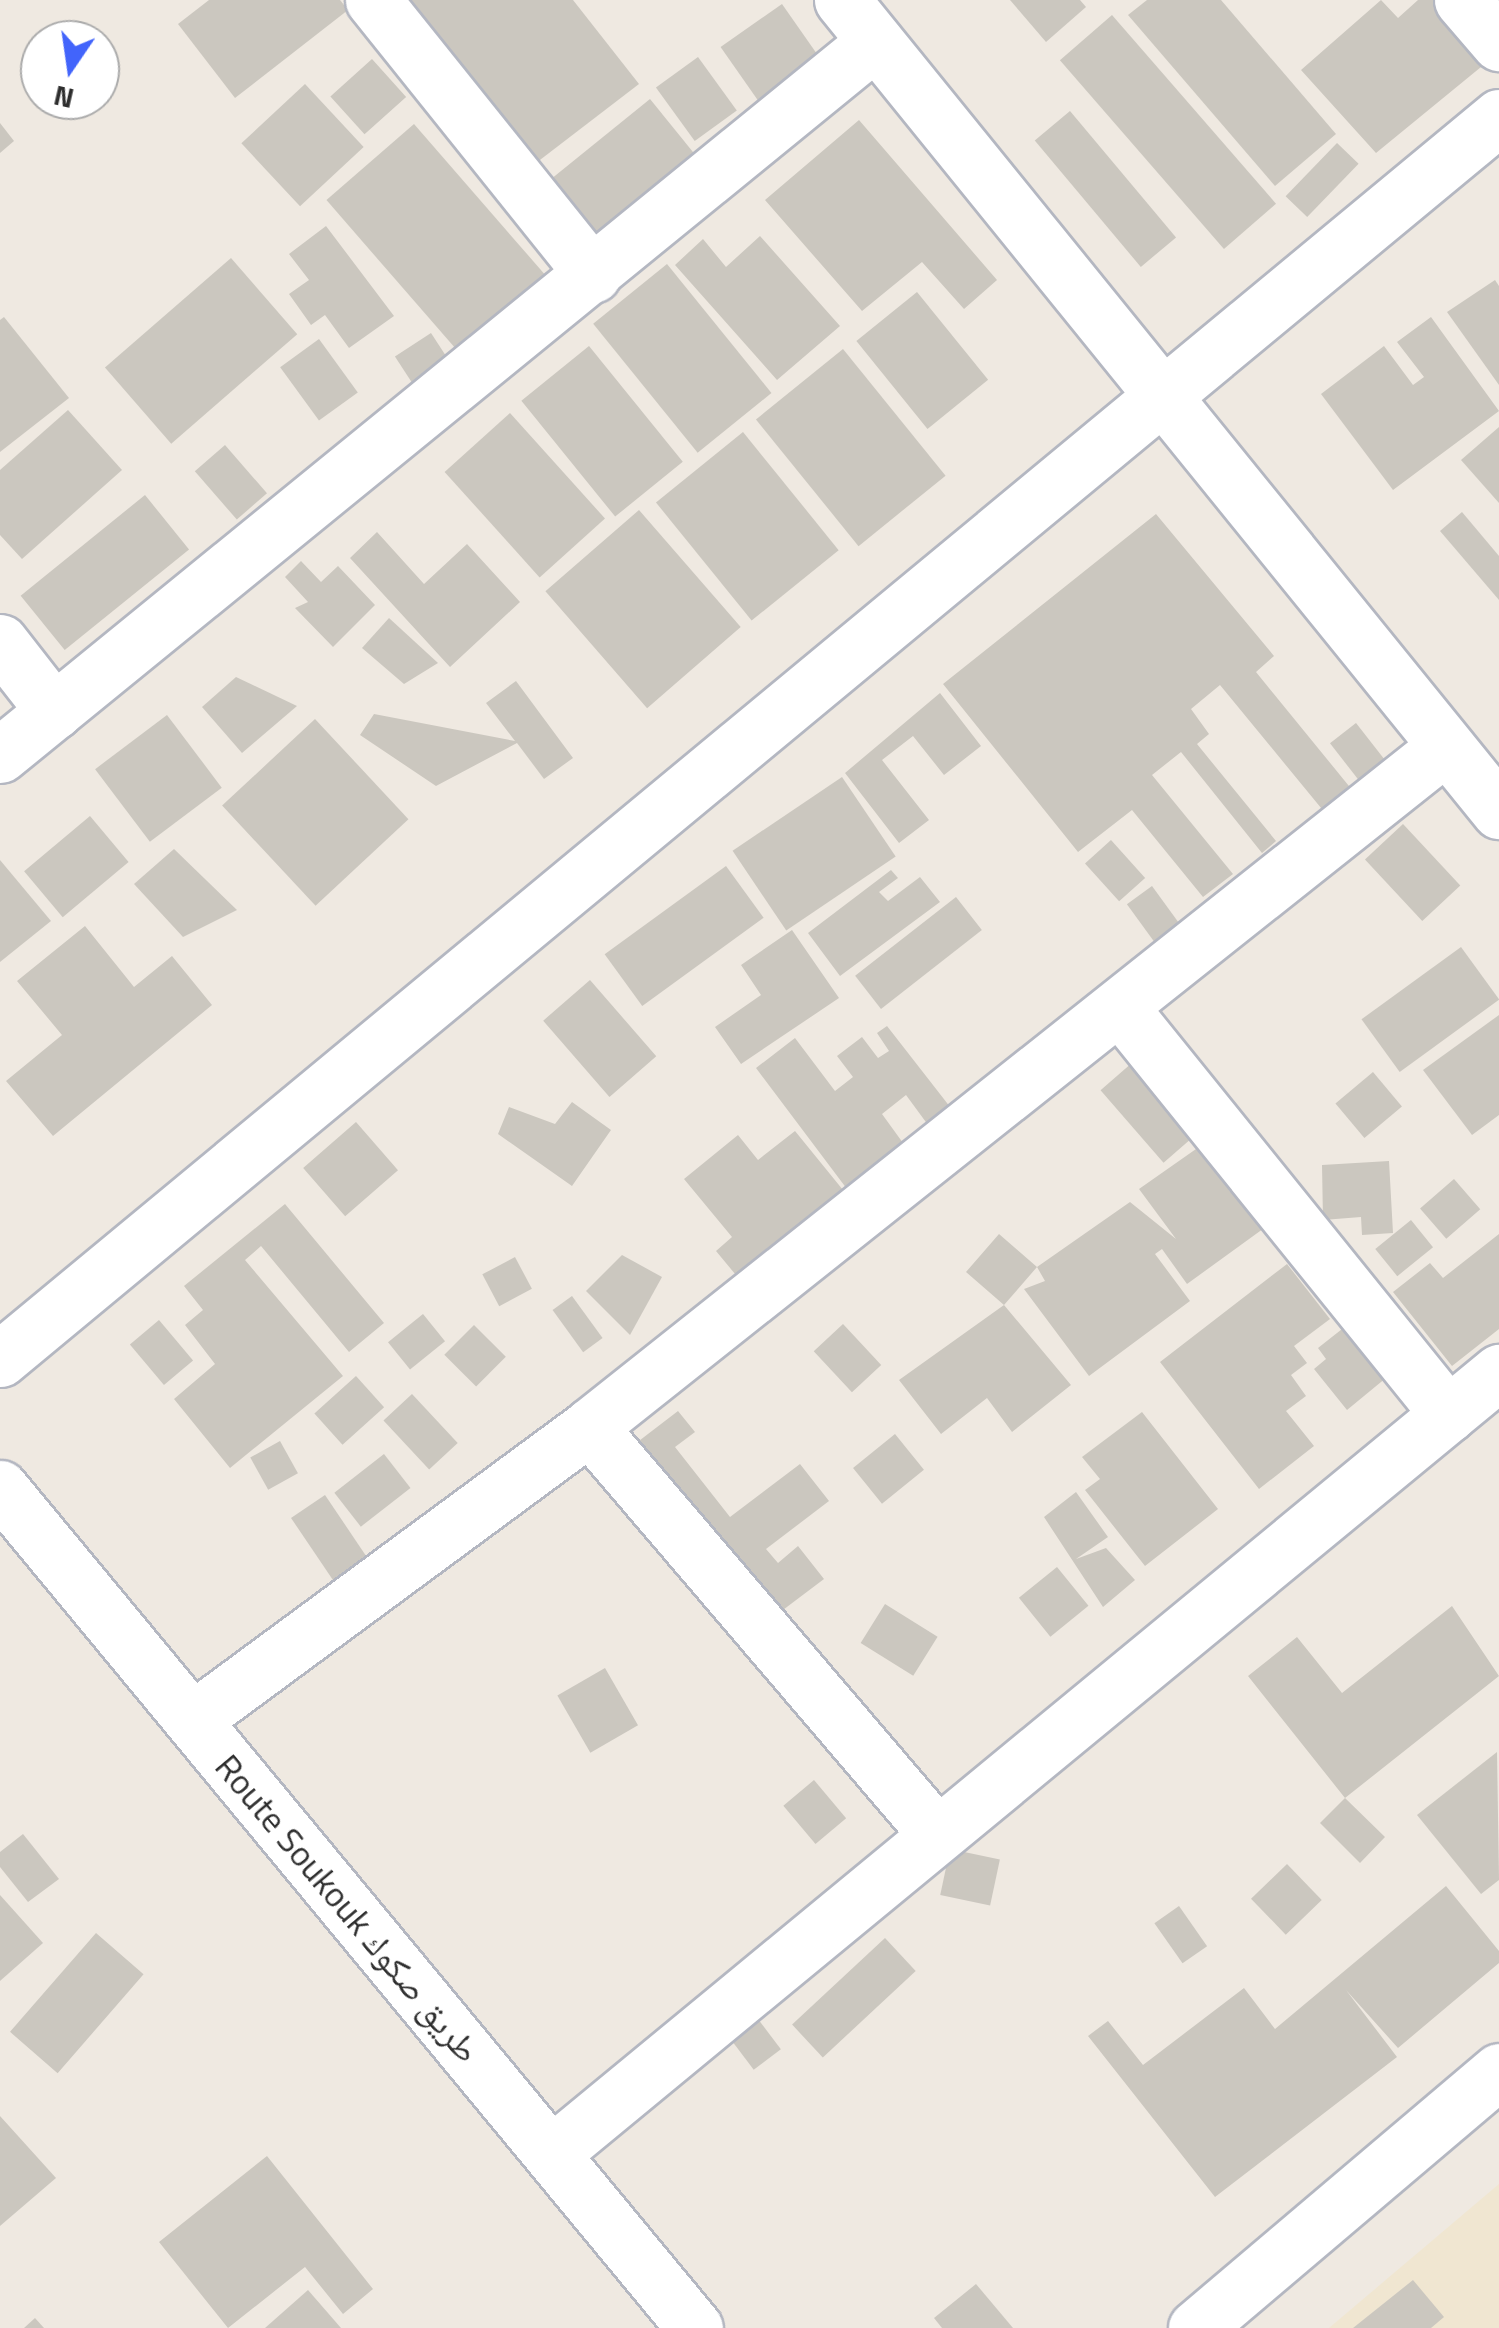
<!DOCTYPE html>
<meta charset="utf-8">
<style>
body{margin:0}
#map{position:relative;width:1499px;height:2328px;overflow:hidden;background:#efe9e1;font-family:"Titillium Web","Noto Naskh Arabic",sans-serif}
div>[style]{position:absolute}
.education>*{inset:0;background:#f0e6d1}
.building>*{inset:0;background:#cbc7bf;transform-origin:0 0}
.roads{filter:drop-shadow(2px 0 #b4b7c1) drop-shadow(-2px 0 #b4b7c1) drop-shadow(0 2px #b4b7c1) drop-shadow(0 -2px #b4b7c1)}
.minor>*{height:55px;margin:-27.5px;padding:0 27.5px;transform-origin:27.5px;border-radius:27.5px;background:#fff}
.tertiary>*{height:55px;margin:-27.5px;padding:0 27.5px;transform-origin:27.5px;border-radius:27.5px;background:#fff}
span{translate:-50% -50%;white-space:nowrap;text-align:center;line-height:1.15;-webkit-text-stroke:8px #fff;paint-order:stroke}
.street-label{font-size:35px;color:#2e2e2e}
.north{position:absolute;left:20px;top:20px;width:100px;height:100px;box-sizing:border-box;background:#fff;border:2px solid #ababab;border-radius:50%;rotate:193deg;font-size:28px;font-weight:700;line-height:40px;text-align:center;color:#2e2e2e}
.north::after{content:'';display:block;margin:auto;width:35px;height:45px;background:#4264fb;clip-path:polygon(50% 0,100% 100%,50% 72%,0 100%)}
</style>
<div id="map">
<div class="education">
<div style="clip-path:polygon(1499px 2184px,1499px 2328px,1329px 2328px)"></div>
</div>
<div class="building">
<div style="clip-path:polygon(209px 0,340px 0,348px 10px,235px 98px,178px 24px)"></div>
<div style="clip-path:polygon(410px 0,573px 0,639px 84px,536px 163px)"></div>
<div style="clip-path:polygon(1010px 0,1080px 0,1086px 7px,1046px 42px)"></div>
<div style="clip-path:polygon(1147px 0,1221px 0,1336px 134px,1275px 186px,1128px 15px)"></div>
<div style="clip-path:polygon(1381px 0,1398px 18px,1418px 0,1444px 0,1492px 58px,1376px 153px,1301px 70px)"></div>
<div style="left:782px;top:4px;width:72px;height:75px;rotate:55deg"></div>
<div style="left:1112px;top:15px;width:250px;height:69px;rotate:49deg"></div>
<div style="left:698px;top:57px;width:66px;height:52px;rotate:54deg"></div>
<div style="left:372px;top:59px;width:51px;height:56px;rotate:48deg"></div>
<div style="left:305px;top:84px;width:86px;height:87px;rotate:47deg"></div>
<div style="left:650px;top:99px;width:85px;height:132px;rotate:51deg"></div>
<div style="left:1070px;top:111px;width:165px;height:46px;rotate:50deg"></div>
<div style="clip-path:polygon(859px 120px,997px 280px,964px 309px,922px 262px,862px 311px,765px 200px)"></div>
<div style="clip-path:polygon(0 123px,14px 141px,0 153px)"></div>
<div style="left:414px;top:124px;width:211px;height:116px;rotate:49deg"></div>
<div style="left:1337px;top:143px;width:30px;height:74px;rotate:44deg"></div>
<div style="clip-path:polygon(326px 226px,394px 316px,349px 348px,325px 315px,311px 325px,289px 294px,309px 280px,289px 254px)"></div>
<div style="clip-path:polygon(760px 236px,840px 326px,777px 380px,675px 265px,703px 239px,726px 267px)"></div>
<div style="left:231px;top:258px;width:101px;height:167px;rotate:49deg"></div>
<div style="left:667px;top:264px;width:166px;height:95px;rotate:51deg"></div>
<div style="clip-path:polygon(1495px 280px,1499px 286px,1499px 385px,1447px 312px)"></div>
<div style="left:917px;top:292px;width:113px;height:78px;rotate:51deg"></div>
<div style="clip-path:polygon(4px 317px,69px 398px,0 452px,0 320px)"></div>
<div style="clip-path:polygon(1431px 317px,1499px 411px,1393px 490px,1321px 394px,1384px 346px,1413px 385px,1424px 377px,1397px 342px)"></div>
<div style="left:431px;top:333px;width:38px;height:43px;rotate:57deg"></div>
<div style="left:319px;top:339px;width:66px;height:48px;rotate:54deg"></div>
<div style="left:589px;top:346px;width:149px;height:87px;rotate:51deg"></div>
<div style="left:843px;top:349px;width:163px;height:112px;rotate:51deg"></div>
<div style="clip-path:polygon(68px 410px,122px 470px,22px 559px,0 535px,0 470px)"></div>
<div style="left:510px;top:413px;width:142px;height:88px;rotate:48deg"></div>
<div style="clip-path:polygon(1499px 427px,1499px 503px,1461px 460px)"></div>
<div style="left:743px;top:432px;width:152px;height:112px;rotate:51deg"></div>
<div style="left:225px;top:445px;width:64px;height:40px;rotate:49deg"></div>
<div style="left:145px;top:495px;width:70px;height:160px;rotate:51deg"></div>
<div style="left:639px;top:510px;width:155px;height:124px;rotate:49deg"></div>
<div style="clip-path:polygon(1462px 512px,1499px 556px,1499px 600px,1440px 531px)"></div>
<div style="clip-path:polygon(1156px 514px,1274px 656px,1256px 672px,1353px 791px,1326px 814px,1220px 685px,1191px 709px,1209px 734px,1197px 744px,1276px 841px,1262px 853px,1181px 752px,1152px 775px,1233px 874px,1203px 897px,1132px 810px,1078px 852px,943px 684px)"></div>
<div style="clip-path:polygon(377px 532px,424px 584px,467px 544px,520px 602px,450px 667px,350px 558px)"></div>
<div style="clip-path:polygon(301px 561px,321px 582px,338px 566px,375px 605px,333px 647px,295px 608px,308px 602px,285px 577px)"></div>
<div style="clip-path:polygon(389px 618px,438px 663px,404px 684px,362px 648px)"></div>
<div style="clip-path:polygon(236px 677px,297px 706px,242px 753px,202px 707px)"></div>
<div style="clip-path:polygon(516px 681px,573px 758px,544px 779px,517px 743px,436px 786px,360px 735px,374px 714px,515px 741px,486px 703px)"></div>
<div style="clip-path:polygon(940px 693px,981px 746px,944px 775px,913px 736px,882px 760px,929px 820px,899px 843px,845px 773px)"></div>
<div style="left:167px;top:715px;width:91px;height:90px;rotate:53deg"></div>
<div style="left:315px;top:719px;width:137px;height:127px;rotate:47deg"></div>
<div style="left:1356px;top:723px;width:56px;height:33px;rotate:52deg"></div>
<div style="left:842px;top:777px;width:96px;height:132px;rotate:56deg"></div>
<div style="left:90px;top:816px;width:60px;height:86px;rotate:50deg"></div>
<div style="left:1403px;top:824px;width:84px;height:52px;rotate:47deg"></div>
<div style="left:1111px;top:840px;width:51px;height:35px;rotate:48deg"></div>
<div style="clip-path:polygon(174px 849px,237px 910px,183px 937px,134px 884px)"></div>
<div style="clip-path:polygon(0 860px,51px 921px,0 962px)"></div>
<div style="left:726px;top:866px;width:64px;height:150px;rotate:54deg"></div>
<div style="clip-path:polygon(891px 870px,898px 878px,879px 892px,888px 901px,920px 877px,940px 902px,840px 976px,808px 933px)"></div>
<div style="left:1152px;top:886px;width:52px;height:31px;rotate:54deg"></div>
<div style="left:956px;top:897px;width:42px;height:128px;rotate:52deg"></div>
<div style="clip-path:polygon(85px 926px,134px 987px,172px 956px,212px 1005px,53px 1136px,6px 1081px,62px 1035px,17px 981px)"></div>
<div style="clip-path:polygon(792px 930px,839px 998px,741px 1064px,715px 1027px,761px 995px,741px 965px)"></div>
<div style="left:1461px;top:947px;width:65px;height:123px;rotate:54deg"></div>
<div style="left:590px;top:980px;width:101px;height:62px;rotate:49deg"></div>
<div style="clip-path:polygon(1499px 1015px,1499px 1115px,1472px 1135px,1423px 1070px)"></div>
<div style="clip-path:polygon(887px 1026px,954px 1112px,931px 1129px,906px 1095px,882px 1114px,911px 1154px,853px 1197px,756px 1068px,795px 1038px,835px 1091px,853px 1077px,837px 1056px,862px 1037px,878px 1058px,889px 1051px,877px 1033px)"></div>
<div style="left:1133px;top:1062px;width:96px;height:43px;rotate:49deg"></div>
<div style="left:1373px;top:1072px;width:45px;height:49px;rotate:50deg"></div>
<div style="clip-path:polygon(572px 1102px,611px 1130px,572px 1186px,498px 1134px,509px 1107px,555px 1124px)"></div>
<div style="left:356px;top:1122px;width:64px;height:70px;rotate:49deg"></div>
<div style="clip-path:polygon(795px 1131px,856px 1206px,750px 1292px,716px 1251px,732px 1237px,684px 1179px,738px 1135px,758px 1160px)"></div>
<div style="clip-path:polygon(1206px 1142px,1267px 1226px,1187px 1284px,1162px 1249px,1155px 1254px,1190px 1301px,1089px 1376px,1024px 1289px,1045px 1281px,1037px 1267px,1004px 1305px,966px 1272px,999px 1234px,1037px 1267px,1130px 1202px,1176px 1239px,1139px 1189px)"></div>
<div style="clip-path:polygon(1389px 1161px,1393px 1233px,1362px 1235px,1361px 1217px,1323px 1220px,1322px 1165px)"></div>
<div style="left:1454px;top:1179px;width:40px;height:45px;rotate:49deg"></div>
<div style="clip-path:polygon(285px 1204px,384px 1323px,349px 1352px,261px 1246px,245px 1260px,343px 1376px,230px 1468px,174px 1399px,215px 1364px,185px 1325px,203px 1310px,184px 1286px)"></div>
<div style="left:1411px;top:1220px;width:35px;height:46px;rotate:51deg"></div>
<div style="clip-path:polygon(1499px 1234px,1499px 1329px,1452px 1366px,1393px 1292px,1430px 1263px,1443px 1278px)"></div>
<div style="clip-path:polygon(622px 1255px,662px 1277px,630px 1335px,586px 1291px)"></div>
<div style="left:515px;top:1257px;width:36px;height:37px;rotate:62deg"></div>
<div style="clip-path:polygon(1287px 1264px,1330px 1319px,1294px 1346px,1307px 1363px,1291px 1375px,1306px 1396px,1286px 1411px,1314px 1446px,1259px 1489px,1160px 1362px)"></div>
<div style="left:572px;top:1296px;width:52px;height:24px;rotate:54deg"></div>
<div style="clip-path:polygon(1004px 1305px,1071px 1385px,1012px 1432px,987px 1398px,941px 1434px,899px 1380px)"></div>
<div style="left:423px;top:1314px;width:35px;height:45px;rotate:51deg"></div>
<div style="clip-path:polygon(1356px 1318px,1398px 1368px,1347px 1410px,1314px 1369px,1326px 1359px,1318px 1348px)"></div>
<div style="left:159px;top:1320px;width:53px;height:38px;rotate:50deg"></div>
<div style="left:843px;top:1324px;width:56px;height:40px;rotate:47deg"></div>
<div style="left:474px;top:1325px;width:45px;height:42px;rotate:45deg"></div>
<div style="left:356px;top:1376px;width:42px;height:56px;rotate:48deg"></div>
<div style="left:412px;top:1394px;width:67px;height:39px;rotate:47deg"></div>
<div style="clip-path:polygon(678px 1411px,695px 1432px,675px 1447px,730px 1517px,800px 1464px,829px 1501px,766px 1549px,778px 1563px,798px 1546px,824px 1579px,767px 1622px,631px 1447px)"></div>
<div style="clip-path:polygon(1142px 1412px,1218px 1509px,1145px 1566px,1085px 1490px,1100px 1479px,1082px 1457px)"></div>
<div style="left:895px;top:1434px;width:46px;height:54px;rotate:51deg"></div>
<div style="left:280px;top:1441px;width:37px;height:34px;rotate:61deg"></div>
<div style="left:384px;top:1454px;width:43px;height:63px;rotate:52deg"></div>
<div style="clip-path:polygon(1076px 1492px,1108px 1537px,1076px 1559px,1106px 1548px,1135px 1580px,1103px 1607px,1044px 1517px)"></div>
<div style="left:325px;top:1495px;width:78px;height:41px;rotate:56deg"></div>
<div style="left:1057px;top:1567px;width:50px;height:49px;rotate:51deg"></div>
<div style="left:885px;top:1604px;width:62px;height:46px;rotate:32deg"></div>
<div style="clip-path:polygon(1452px 1606px,1499px 1676px,1345px 1798px,1385px 1837px,1360px 1863px,1320px 1823px,1345px 1798px,1248px 1676px,1297px 1637px,1342px 1693px)"></div>
<div style="left:605px;top:1668px;width:66px;height:55px;rotate:60deg"></div>
<div style="clip-path:polygon(1497px 1752px,1499px 1880px,1481px 1894px,1417px 1815px)"></div>
<div style="left:814px;top:1780px;width:50px;height:40px;rotate:50deg"></div>
<div style="clip-path:polygon(23px 1834px,59px 1879px,28px 1902px,0 1867px,0 1852px)"></div>
<div style="left:950px;top:1849px;width:51px;height:47px;rotate:12deg"></div>
<div style="left:1287px;top:1864px;width:50px;height:50px;rotate:46deg"></div>
<div style="clip-path:polygon(1446px 1886px,1499px 1951px,1499px 1963px,1398px 2048px,1346px 1990px,1397px 2057px,1215px 2197px,1088px 2036px,1108px 2021px,1143px 2065px,1244px 1988px,1275px 2029px)"></div>
<div style="clip-path:polygon(0 1895px,43px 1943px,0 1981px)"></div>
<div style="left:1179px;top:1906px;width:49px;height:30px;rotate:55deg"></div>
<div style="left:96px;top:1933px;width:63px;height:131px;rotate:41deg"></div>
<div style="left:885px;top:1938px;width:45px;height:127px;rotate:47deg"></div>
<div style="left:755px;top:2015px;width:43px;height:34px;rotate:53deg"></div>
<div style="clip-path:polygon(0 2116px,56px 2178px,0 2226px)"></div>
<div style="clip-path:polygon(267px 2156px,373px 2289px,343px 2314px,305px 2267px,228px 2328px,159px 2242px)"></div>
<div style="clip-path:polygon(1413px 2280px,1444px 2317px,1431px 2328px,1353px 2328px)"></div>
<div style="clip-path:polygon(976px 2284px,1013px 2328px,942px 2328px,934px 2318px)"></div>
<div style="clip-path:polygon(308px 2290px,341px 2328px,265px 2328px)"></div>
<div style="clip-path:polygon(35px 2318px,44px 2328px,24px 2328px)"></div>
</div>
<div class="roads">
<div class="minor">
<div style="left:373px;top:0;width:352px;rotate:51.3deg"></div>
<div style="left:842px;top:0;width:1044px;rotate:50.99deg"></div>
<div style="left:1462px;top:0;width:57px;rotate:49.3deg"></div>
<div style="left:0;top:642px;width:88px;rotate:52deg"></div>
<div style="left:0;top:755px;width:1129px;rotate:-39.18deg"></div>
<div style="left:1123px;top:1011px;width:518px;rotate:51.12deg"></div>
<div style="left:0;top:1359px;width:1947px;rotate:-39.64deg"></div>
<div style="left:589px;top:1427px;width:531px;rotate:49.5deg"></div>
<div style="left:192px;top:1720px;width:493px;rotate:-36.4deg"></div>
<div style="left:589px;top:1427px;width:1093px;rotate:-38.46deg"></div>
<div style="left:552px;top:2153px;width:1228px;rotate:-39.51deg"></div>
<div style="left:1196px;top:2328px;width:397px;rotate:-40.3deg"></div>
</div>
<div class="tertiary">
<div style="left:0;top:1488px;width:1090px;rotate:50.4deg"></div>
</div>
</div>
<div class="street-label">
<span style="left:348px;top:1908px;rotate:50deg">Route Soukouk طريق صكوك</span>
</div>
<div class="north">N</div>
</div>
